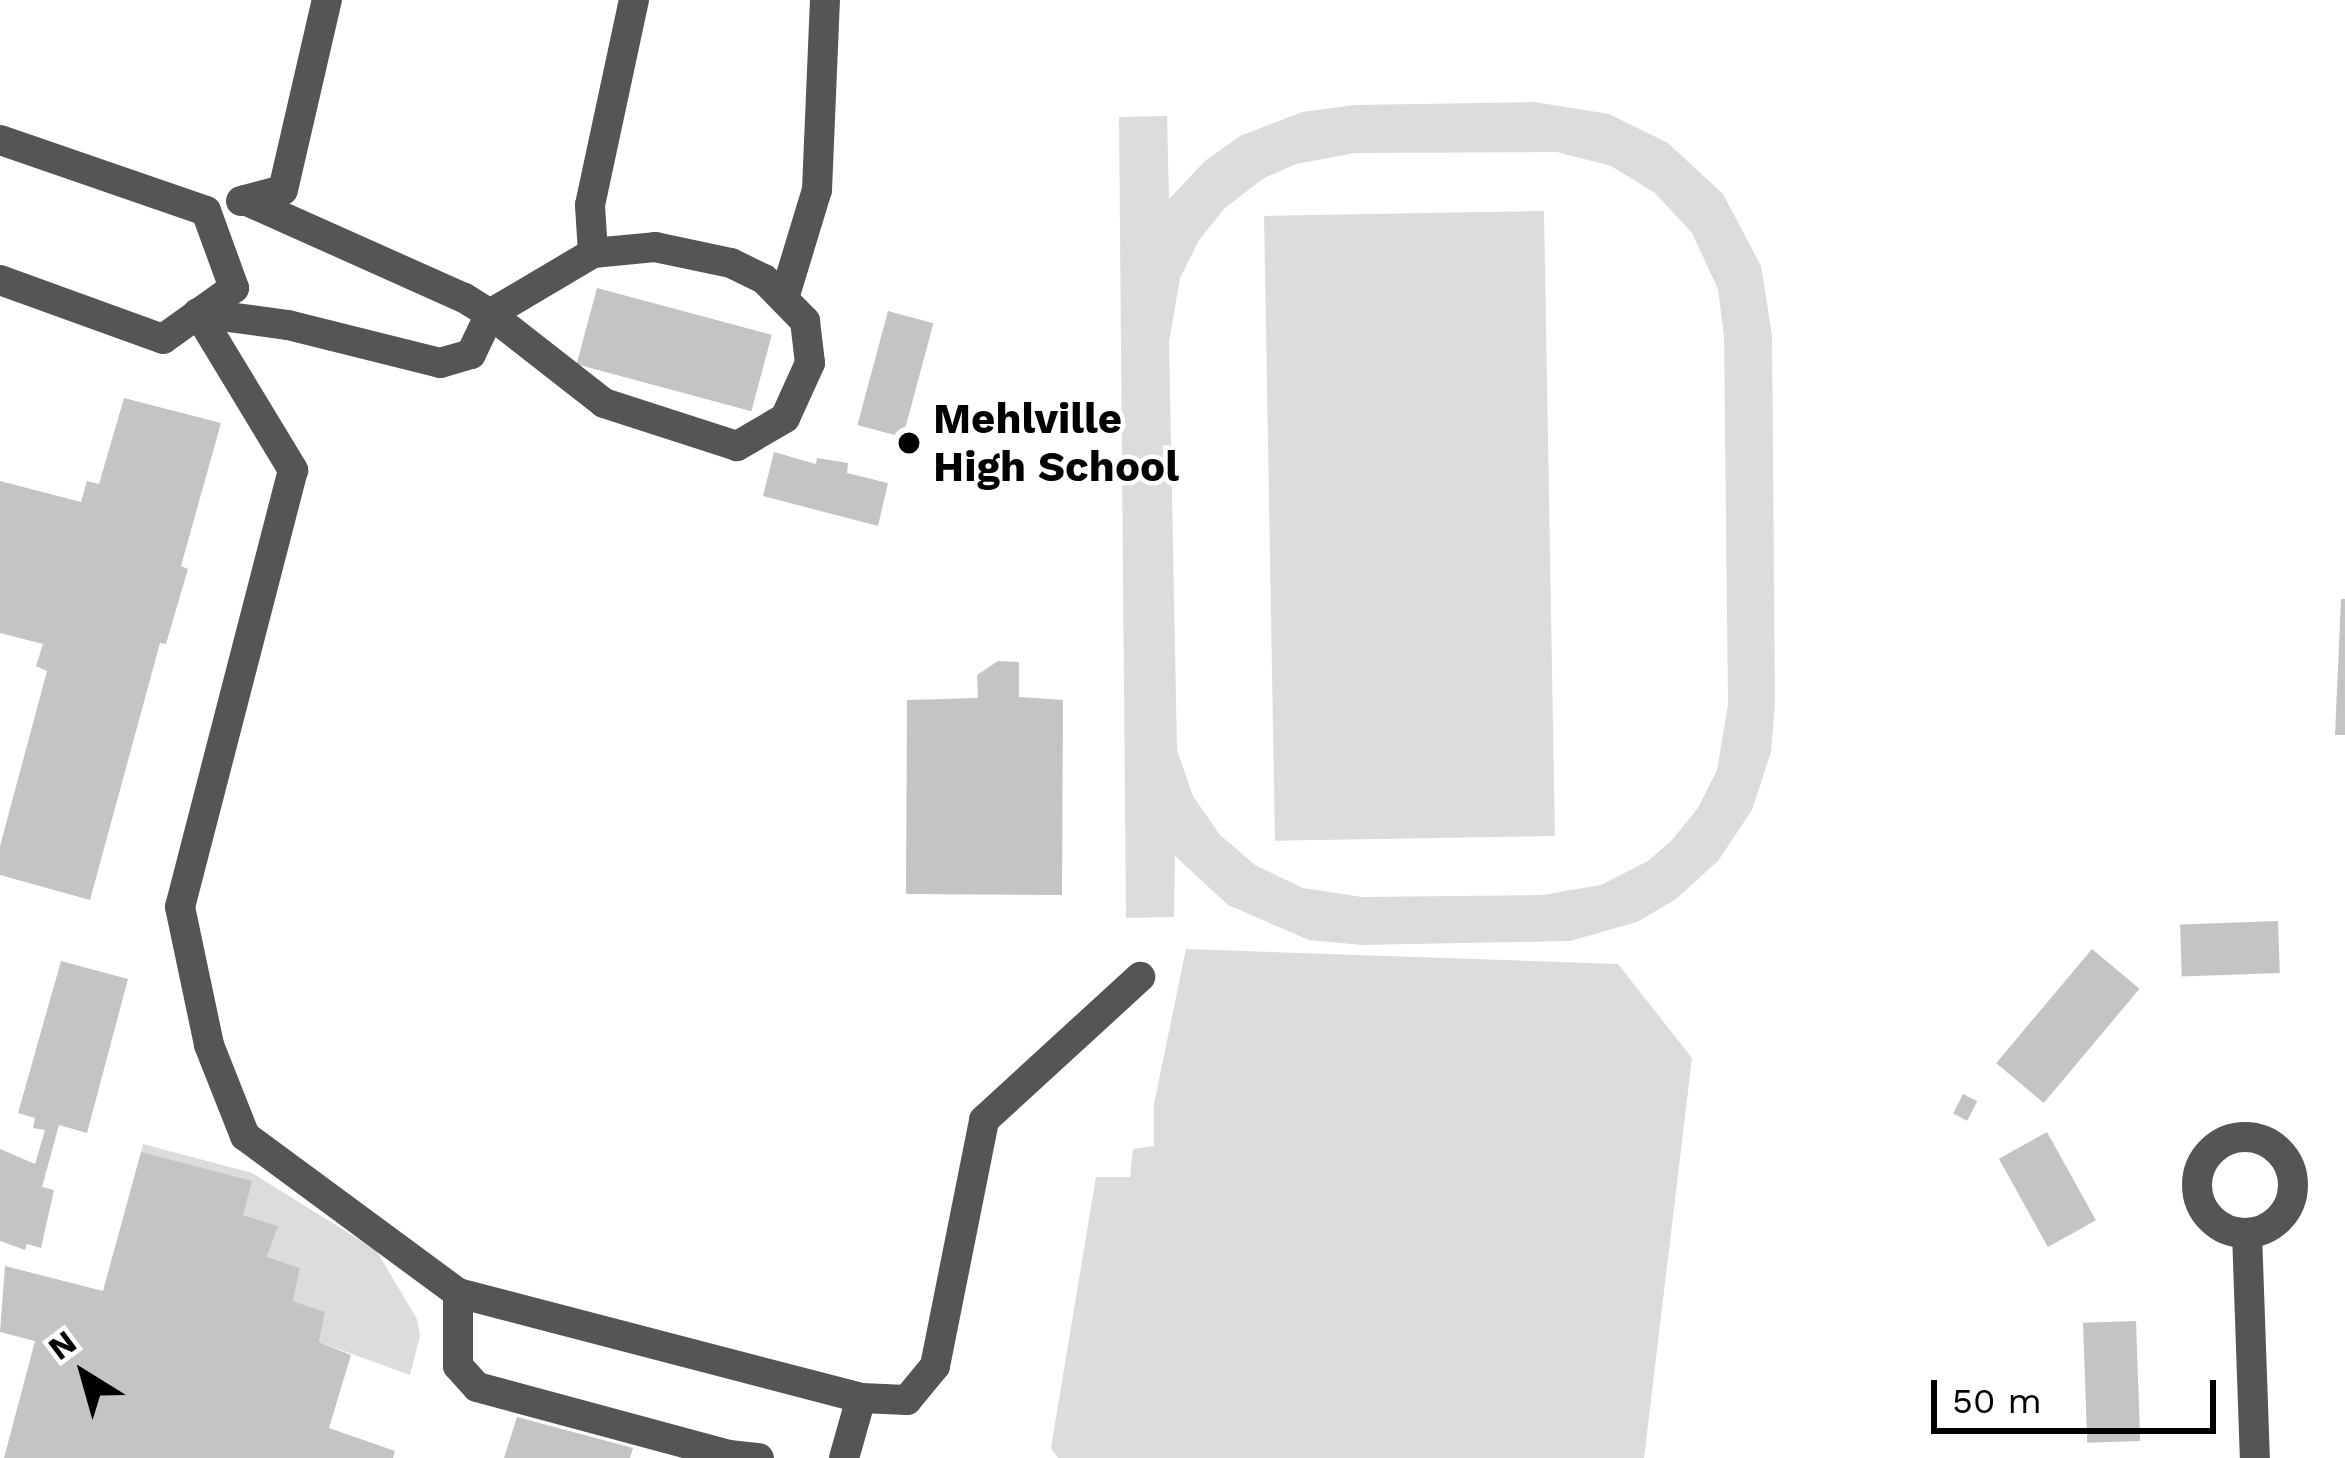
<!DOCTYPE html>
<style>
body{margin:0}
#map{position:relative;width:2345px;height:1458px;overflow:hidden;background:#fff;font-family:"Work Sans",sans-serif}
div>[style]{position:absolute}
.green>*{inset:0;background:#dcdcdc;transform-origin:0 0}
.building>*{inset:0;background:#c4c4c4;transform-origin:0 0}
.minor>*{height:30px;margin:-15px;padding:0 15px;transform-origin:15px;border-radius:15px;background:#555}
.minor>.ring{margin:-15px;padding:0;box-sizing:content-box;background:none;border:30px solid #555;border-radius:50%}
.dots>*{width:33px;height:33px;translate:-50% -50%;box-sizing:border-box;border:6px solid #fff;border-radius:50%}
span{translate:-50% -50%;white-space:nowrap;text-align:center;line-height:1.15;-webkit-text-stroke:9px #fff;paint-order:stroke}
.poi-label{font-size:42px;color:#000;font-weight:700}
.left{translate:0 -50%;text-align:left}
.north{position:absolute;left:24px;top:1314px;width:120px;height:120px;-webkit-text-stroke:9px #fff;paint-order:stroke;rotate:323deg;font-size:33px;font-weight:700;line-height:48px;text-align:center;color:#000}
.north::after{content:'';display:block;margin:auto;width:42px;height:54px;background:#000;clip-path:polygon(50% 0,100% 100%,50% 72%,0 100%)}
.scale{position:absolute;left:1931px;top:1380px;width:285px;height:54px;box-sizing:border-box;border:6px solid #000;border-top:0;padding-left:15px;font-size:36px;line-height:42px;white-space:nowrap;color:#000;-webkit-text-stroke:9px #fff;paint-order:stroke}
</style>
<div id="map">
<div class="green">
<div style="clip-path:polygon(evenodd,1534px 102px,1609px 114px,1668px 143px,1723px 194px,1761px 266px,1772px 335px,1775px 704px,1771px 752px,1752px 810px,1718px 861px,1676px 899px,1637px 922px,1570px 941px,1362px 945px,1309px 940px,1228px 905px,1175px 856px,1174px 917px,1126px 918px,1119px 117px,1167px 116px,1169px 199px,1205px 161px,1240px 136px,1302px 112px,1355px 105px,1534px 102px,1557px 152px,1611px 166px,1655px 193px,1692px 233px,1718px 289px,1724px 336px,1728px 705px,1717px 770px,1698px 808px,1672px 840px,1648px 861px,1601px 885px,1542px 895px,1362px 897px,1303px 888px,1255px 865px,1220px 835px,1193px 796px,1177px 750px,1169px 343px,1180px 278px,1199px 240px,1225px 208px,1264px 178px,1296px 164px,1355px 153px,1557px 152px)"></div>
<div style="left:1544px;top:211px;width:625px;height:280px;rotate:89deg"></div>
<div style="clip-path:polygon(1186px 949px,1618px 964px,1692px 1058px,1644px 1458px,1058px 1458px,1051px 1448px,1096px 1177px,1130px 1177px,1133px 1149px,1154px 1146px,1154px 1104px)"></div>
<div style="clip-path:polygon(143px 1144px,252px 1173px,376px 1250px,417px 1319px,420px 1336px,410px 1375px,319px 1342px,324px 1312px,293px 1301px,300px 1268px,267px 1257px,277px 1226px,243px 1215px,141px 1152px)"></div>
</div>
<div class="building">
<div style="left:597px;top:288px;width:181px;height:79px;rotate:15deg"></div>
<div style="left:888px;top:311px;width:47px;height:118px;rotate:15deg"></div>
<div style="clip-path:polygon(124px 398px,221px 423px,181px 566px,188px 569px,166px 644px,160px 643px,90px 900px,0 875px,0 846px,47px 671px,36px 666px,43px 644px,0 633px,0 481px,81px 502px,87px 481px,99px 484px)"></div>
<div style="clip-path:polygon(774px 452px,816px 464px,817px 458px,848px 463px,847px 473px,888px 483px,878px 526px,763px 496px)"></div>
<div style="clip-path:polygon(2341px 599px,2345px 599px,2345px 735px,2335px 735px)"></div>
<div style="clip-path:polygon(998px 661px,1019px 662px,1019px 697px,1063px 700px,1062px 895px,906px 894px,907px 700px,978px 698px,977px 675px)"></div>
<div style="left:2278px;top:921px;width:52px;height:98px;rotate:88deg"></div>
<div style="left:2092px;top:949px;width:62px;height:149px;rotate:40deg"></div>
<div style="clip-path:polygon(61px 961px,128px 979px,87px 1133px,59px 1125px,42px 1187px,54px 1190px,41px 1248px,27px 1244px,25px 1250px,0 1241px,0 1149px,35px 1164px,45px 1130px,33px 1128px,35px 1118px,18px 1113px)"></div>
<div style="left:1963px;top:1094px;width:16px;height:22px;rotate:27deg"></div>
<div style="left:2047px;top:1132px;width:101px;height:55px;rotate:61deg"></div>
<div style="clip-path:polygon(141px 1152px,252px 1181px,243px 1215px,278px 1226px,267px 1257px,300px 1268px,293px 1301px,325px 1312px,319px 1342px,351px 1355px,329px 1428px,395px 1451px,393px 1458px,4px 1458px,35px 1341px,0 1332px,5px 1266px,103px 1291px)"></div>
<div style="left:2136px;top:1321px;width:120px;height:53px;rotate:88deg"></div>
<div style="clip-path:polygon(517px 1417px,633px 1448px,630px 1458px,504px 1458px)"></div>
</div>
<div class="minor">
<div style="left:0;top:140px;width:218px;rotate:19deg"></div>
<div style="left:206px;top:211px;width:82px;rotate:70deg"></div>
<div style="left:234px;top:288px;width:87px;rotate:144.3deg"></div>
<div style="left:163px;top:339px;width:173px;rotate:-160.1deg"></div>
<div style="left:241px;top:201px;width:43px;rotate:-14.7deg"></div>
<div style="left:283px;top:190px;width:195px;rotate:-77deg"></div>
<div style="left:593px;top:253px;width:48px;rotate:-93.6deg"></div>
<div style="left:590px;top:205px;width:210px;rotate:-77.9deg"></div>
<div style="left:785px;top:295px;width:110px;rotate:-73.1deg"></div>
<div style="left:817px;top:190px;width:190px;rotate:-87.6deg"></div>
<div style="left:198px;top:313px;width:184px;rotate:58.8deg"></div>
<div style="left:293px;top:470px;width:451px;rotate:104.5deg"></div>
<div style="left:180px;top:907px;width:141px;rotate:78.1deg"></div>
<div style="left:209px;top:1045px;width:98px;rotate:68.4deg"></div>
<div style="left:245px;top:1136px;width:265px;rotate:36.4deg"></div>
<div style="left:458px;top:1293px;width:416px;rotate:14.6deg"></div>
<div style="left:861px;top:1398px;width:62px;rotate:105.8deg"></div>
<div style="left:198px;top:313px;width:91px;rotate:7.6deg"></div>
<div style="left:288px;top:325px;width:157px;rotate:14deg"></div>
<div style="left:440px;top:363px;width:32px;rotate:-16deg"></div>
<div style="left:471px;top:354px;width:44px;rotate:-64.6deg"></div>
<div style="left:490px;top:314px;width:120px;rotate:-30.6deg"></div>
<div style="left:593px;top:253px;width:62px;rotate:-5.5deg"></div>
<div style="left:655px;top:247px;width:78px;rotate:11.9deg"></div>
<div style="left:731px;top:263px;width:37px;rotate:26deg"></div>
<div style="left:764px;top:279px;width:59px;rotate:45.7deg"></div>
<div style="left:805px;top:321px;width:42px;rotate:83.2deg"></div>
<div style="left:810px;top:363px;width:60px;rotate:114.4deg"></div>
<div style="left:785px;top:418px;width:56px;rotate:149.7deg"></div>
<div style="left:737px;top:446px;width:140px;rotate:-162.1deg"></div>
<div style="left:604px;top:403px;width:145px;rotate:-142deg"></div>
<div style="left:490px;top:314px;width:31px;rotate:-148deg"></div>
<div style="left:464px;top:298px;width:240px;rotate:-155.9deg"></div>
<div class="ring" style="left:2197px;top:1137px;width:66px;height:66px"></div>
<div style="left:2247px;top:1233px;width:225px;rotate:88deg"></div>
<div style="left:458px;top:1293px;width:73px;rotate:90deg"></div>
<div style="left:458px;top:1366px;width:28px;rotate:48deg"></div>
<div style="left:477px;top:1387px;width:261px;rotate:15.1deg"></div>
<div style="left:729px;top:1455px;width:30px;rotate:6deg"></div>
<div style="left:861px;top:1398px;width:46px;rotate:2.5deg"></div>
<div style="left:907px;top:1400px;width:44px;rotate:-50.5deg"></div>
<div style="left:935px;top:1366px;width:251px;rotate:-78.7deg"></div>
<div style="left:984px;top:1120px;width:212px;rotate:-42.5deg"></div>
</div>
<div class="dots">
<div style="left:909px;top:443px;background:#000"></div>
</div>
<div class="poi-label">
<span class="left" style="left:933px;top:443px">Mehlville<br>High School</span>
</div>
<div class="north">N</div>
<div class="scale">50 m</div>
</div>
